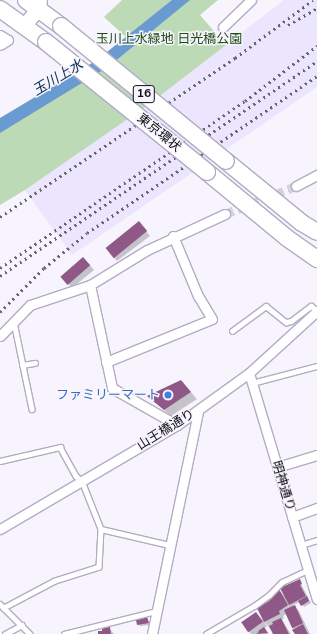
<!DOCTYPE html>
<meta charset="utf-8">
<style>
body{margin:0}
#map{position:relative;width:317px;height:634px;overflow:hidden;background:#f7f4fd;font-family:"Nunito Sans","Noto Sans JP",sans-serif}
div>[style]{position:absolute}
.built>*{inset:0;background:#ebe5fd}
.green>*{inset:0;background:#bcdab6}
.water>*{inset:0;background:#699bd1}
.shadow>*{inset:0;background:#0003}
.building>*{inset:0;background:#8f5887;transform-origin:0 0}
.street-tunnel>*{height:9px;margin-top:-4.5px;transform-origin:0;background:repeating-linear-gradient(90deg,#d4d2da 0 9px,transparent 0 13.5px)}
.roads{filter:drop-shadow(1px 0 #b2adc2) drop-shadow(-1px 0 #b2adc2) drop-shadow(0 1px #b2adc2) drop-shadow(0 -1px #b2adc2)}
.lane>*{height:4.5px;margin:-2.25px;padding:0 2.25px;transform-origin:2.25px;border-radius:2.25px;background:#fff}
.street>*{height:9px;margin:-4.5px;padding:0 4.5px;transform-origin:4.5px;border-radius:4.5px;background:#fff}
.primary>*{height:14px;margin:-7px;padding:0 7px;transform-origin:7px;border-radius:7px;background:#fff}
.highway>*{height:16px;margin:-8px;padding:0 8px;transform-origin:8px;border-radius:8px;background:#fff}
.rail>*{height:3px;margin-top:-1.5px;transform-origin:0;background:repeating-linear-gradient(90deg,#66646c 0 2px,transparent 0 6px)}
.bridges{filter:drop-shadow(1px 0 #b2adc2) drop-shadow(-1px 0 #b2adc2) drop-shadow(0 1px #b2adc2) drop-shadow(0 -1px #b2adc2)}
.highway-bridge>*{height:16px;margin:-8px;padding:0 8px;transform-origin:8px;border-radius:8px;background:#fff}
.dots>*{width:11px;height:11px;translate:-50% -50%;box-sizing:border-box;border:2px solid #f7f4fd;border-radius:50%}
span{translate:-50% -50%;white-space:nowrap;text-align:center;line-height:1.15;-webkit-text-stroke:3px #f7f4fd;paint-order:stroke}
.shield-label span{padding:1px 3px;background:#f7f4fd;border:1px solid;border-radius:3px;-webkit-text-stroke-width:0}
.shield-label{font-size:12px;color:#100e15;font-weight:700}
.park-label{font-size:13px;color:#1b4c12}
.street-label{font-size:13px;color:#100e15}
.shop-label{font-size:13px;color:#366cbe}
.right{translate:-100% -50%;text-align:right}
.water-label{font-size:14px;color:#062b4f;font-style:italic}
</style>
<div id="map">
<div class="built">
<div style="clip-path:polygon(284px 0,317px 0,317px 87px,72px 255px,25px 190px,148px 105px)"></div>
</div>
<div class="green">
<div style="clip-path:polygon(122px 0,218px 0,200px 15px,226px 45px,148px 105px,25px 190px,0 205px,0 130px,129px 40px,104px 17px)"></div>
</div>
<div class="water">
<div style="clip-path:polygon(172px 0,190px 0,108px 67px,0 133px,0 118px,97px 60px)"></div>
</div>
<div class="shadow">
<div style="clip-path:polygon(139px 222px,150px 236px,117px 261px,113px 256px)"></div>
<div style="clip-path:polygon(88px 263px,94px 270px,72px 288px,62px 276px)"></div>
<div style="clip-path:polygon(188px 389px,197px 399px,171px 416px,149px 397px)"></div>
<div style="clip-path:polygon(299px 580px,311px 603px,304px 607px,300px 602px,293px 605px,299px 611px,310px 634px,296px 634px,286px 614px,283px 616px,284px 618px,282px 620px,291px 634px,274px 634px,264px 621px,269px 602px,279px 591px,285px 596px)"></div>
<div style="clip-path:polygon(256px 613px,264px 621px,267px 627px,264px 628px,269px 634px,251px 634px,242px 622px)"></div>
<div style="clip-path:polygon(147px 618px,150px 625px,140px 626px,138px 624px)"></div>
<div style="clip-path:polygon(109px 628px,114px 634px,99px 634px,103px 631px)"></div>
</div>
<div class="building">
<div style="left:139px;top:221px;width:13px;height:43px;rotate:51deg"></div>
<div style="left:83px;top:257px;width:11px;height:30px;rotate:49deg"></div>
<div style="clip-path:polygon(181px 380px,191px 392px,164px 410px,147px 396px)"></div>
<div style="clip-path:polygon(300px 579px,302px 584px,300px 585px,306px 596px,289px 605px,280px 588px)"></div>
<div style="clip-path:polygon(279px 589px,288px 605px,279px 611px,280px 614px,264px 622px,257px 608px,269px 601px)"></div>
<div style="clip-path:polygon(307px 596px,309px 601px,301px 606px,298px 601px)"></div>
<div style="left:295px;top:605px;width:20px;height:12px;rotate:66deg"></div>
<div style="left:256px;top:612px;width:12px;height:18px;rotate:55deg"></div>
<div style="clip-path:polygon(147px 617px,149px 623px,137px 625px,136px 620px)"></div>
<div style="clip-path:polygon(281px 618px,289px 634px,273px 634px,269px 626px,273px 624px,272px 622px)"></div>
<div style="clip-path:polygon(303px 624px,308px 634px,295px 634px,292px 630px)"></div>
<div style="clip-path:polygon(110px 627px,111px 634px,98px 634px,98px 631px,102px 631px,102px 628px)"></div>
<div style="clip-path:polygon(264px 627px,268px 633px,256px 634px,259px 632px,258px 631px)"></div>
</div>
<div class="street-tunnel">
<div style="left:225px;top:214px;width:76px;rotate:-21.5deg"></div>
</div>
<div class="roads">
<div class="lane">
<div style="left:14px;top:322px;width:89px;rotate:78.3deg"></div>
<div style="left:232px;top:331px;width:42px;rotate:-36.3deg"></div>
<div style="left:266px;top:306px;width:26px;rotate:39deg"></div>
<div style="left:286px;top:322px;width:5px;rotate:-11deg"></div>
<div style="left:291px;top:321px;width:25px;rotate:-37deg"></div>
<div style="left:311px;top:306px;width:7px;rotate:34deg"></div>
<div style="left:22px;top:365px;width:13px;rotate:-9deg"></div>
<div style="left:252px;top:383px;width:67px;rotate:-14.7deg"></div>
<div style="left:0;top:461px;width:62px;rotate:-13.1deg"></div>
<div style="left:60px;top:447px;width:33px;rotate:61deg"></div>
<div style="left:76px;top:476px;width:8px;rotate:40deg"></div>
<div style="left:82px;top:481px;width:52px;rotate:68.4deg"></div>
<div style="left:101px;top:529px;width:38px;rotate:93deg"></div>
<div style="left:99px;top:567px;width:46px;rotate:162.3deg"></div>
<div style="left:55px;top:581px;width:58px;rotate:152.1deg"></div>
<div style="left:101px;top:529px;width:71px;rotate:13.1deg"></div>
<div style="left:301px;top:545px;width:17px;rotate:-17deg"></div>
<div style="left:0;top:604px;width:42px;rotate:45deg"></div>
<div style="left:5px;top:634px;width:19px;rotate:-28deg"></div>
<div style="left:64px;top:634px;width:95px;rotate:-14deg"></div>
<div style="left:206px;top:634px;width:56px;rotate:-30.3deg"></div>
<div style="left:254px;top:606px;width:19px;rotate:-36deg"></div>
<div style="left:269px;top:595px;width:18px;rotate:-45deg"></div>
<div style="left:282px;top:582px;width:29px;rotate:-25deg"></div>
</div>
<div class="street">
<div style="left:223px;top:27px;width:39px;rotate:-44deg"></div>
<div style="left:0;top:35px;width:9px;rotate:32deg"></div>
<div style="left:8px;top:40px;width:9px;rotate:148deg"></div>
<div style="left:296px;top:186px;width:24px;rotate:-28deg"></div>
<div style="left:90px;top:285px;width:67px;rotate:-31.6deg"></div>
<div style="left:147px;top:250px;width:86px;rotate:-24.8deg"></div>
<div style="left:0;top:336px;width:43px;rotate:-45.9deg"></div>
<div style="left:30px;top:305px;width:63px;rotate:-18.4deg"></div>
<div style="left:90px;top:285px;width:105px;rotate:77.9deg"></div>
<div style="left:112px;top:388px;width:75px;rotate:29.6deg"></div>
<div style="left:106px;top:362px;width:114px;rotate:-22.1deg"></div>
<div style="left:212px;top:319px;width:27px;rotate:-121deg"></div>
<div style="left:198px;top:296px;width:65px;rotate:-112.6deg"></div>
<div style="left:249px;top:373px;width:236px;rotate:73.3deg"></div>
<div style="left:277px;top:467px;width:42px;rotate:-16.7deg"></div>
<div style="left:292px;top:517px;width:27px;rotate:-20deg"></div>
<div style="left:0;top:529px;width:205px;rotate:-30.4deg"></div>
<div style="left:177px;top:425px;width:89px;rotate:-35.8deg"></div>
<div style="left:249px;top:373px;width:92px;rotate:-42.4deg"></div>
<div style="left:152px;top:634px;width:228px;rotate:-78.3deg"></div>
</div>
<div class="primary">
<div style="left:25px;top:25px;width:21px;rotate:-49deg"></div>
<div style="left:39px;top:9px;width:9px;rotate:-84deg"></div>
</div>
<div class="highway">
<div style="left:26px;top:0;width:44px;rotate:36.6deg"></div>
<div style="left:0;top:9px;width:57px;rotate:35.7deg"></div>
<div style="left:226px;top:161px;width:98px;rotate:39.2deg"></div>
<div style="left:302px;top:223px;width:17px;rotate:31deg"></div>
<div style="left:207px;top:172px;width:104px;rotate:39.5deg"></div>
<div style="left:287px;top:238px;width:37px;rotate:35deg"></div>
</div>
</div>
<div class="rail">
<div style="left:288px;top:25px;width:34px;rotate:-30deg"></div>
<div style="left:0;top:217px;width:284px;rotate:-34.1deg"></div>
<div style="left:235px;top:58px;width:97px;rotate:-36.6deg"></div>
<div style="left:0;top:268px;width:297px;rotate:-34.3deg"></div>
<div style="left:245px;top:101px;width:91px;rotate:-37.4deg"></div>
<div style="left:0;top:276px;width:383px;rotate:-34.1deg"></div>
<div style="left:0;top:312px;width:62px;rotate:-45deg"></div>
<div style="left:44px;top:268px;width:55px;rotate:-39.1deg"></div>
<div style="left:87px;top:233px;width:278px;rotate:-34.3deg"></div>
</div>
<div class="bridges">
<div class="highway-bridge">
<div style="left:61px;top:26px;width:213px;rotate:39.3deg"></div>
<div style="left:46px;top:42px;width:207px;rotate:38.9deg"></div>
</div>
</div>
<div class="dots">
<div style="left:168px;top:395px;background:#3f7fe0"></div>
</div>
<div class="shield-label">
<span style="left:144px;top:94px">16</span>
</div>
<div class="park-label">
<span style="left:169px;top:39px">玉川上水緑地 日光橋公園</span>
</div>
<div class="street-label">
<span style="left:159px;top:133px;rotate:39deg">東京環状</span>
<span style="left:166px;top:430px;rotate:-32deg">山王橋通り</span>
<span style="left:283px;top:486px;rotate:73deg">明神通り</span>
</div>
<div class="shop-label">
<span class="right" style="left:160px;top:395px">ファミリーマート</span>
</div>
<div class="water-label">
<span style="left:58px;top:78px;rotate:-31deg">玉川上水</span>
</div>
</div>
